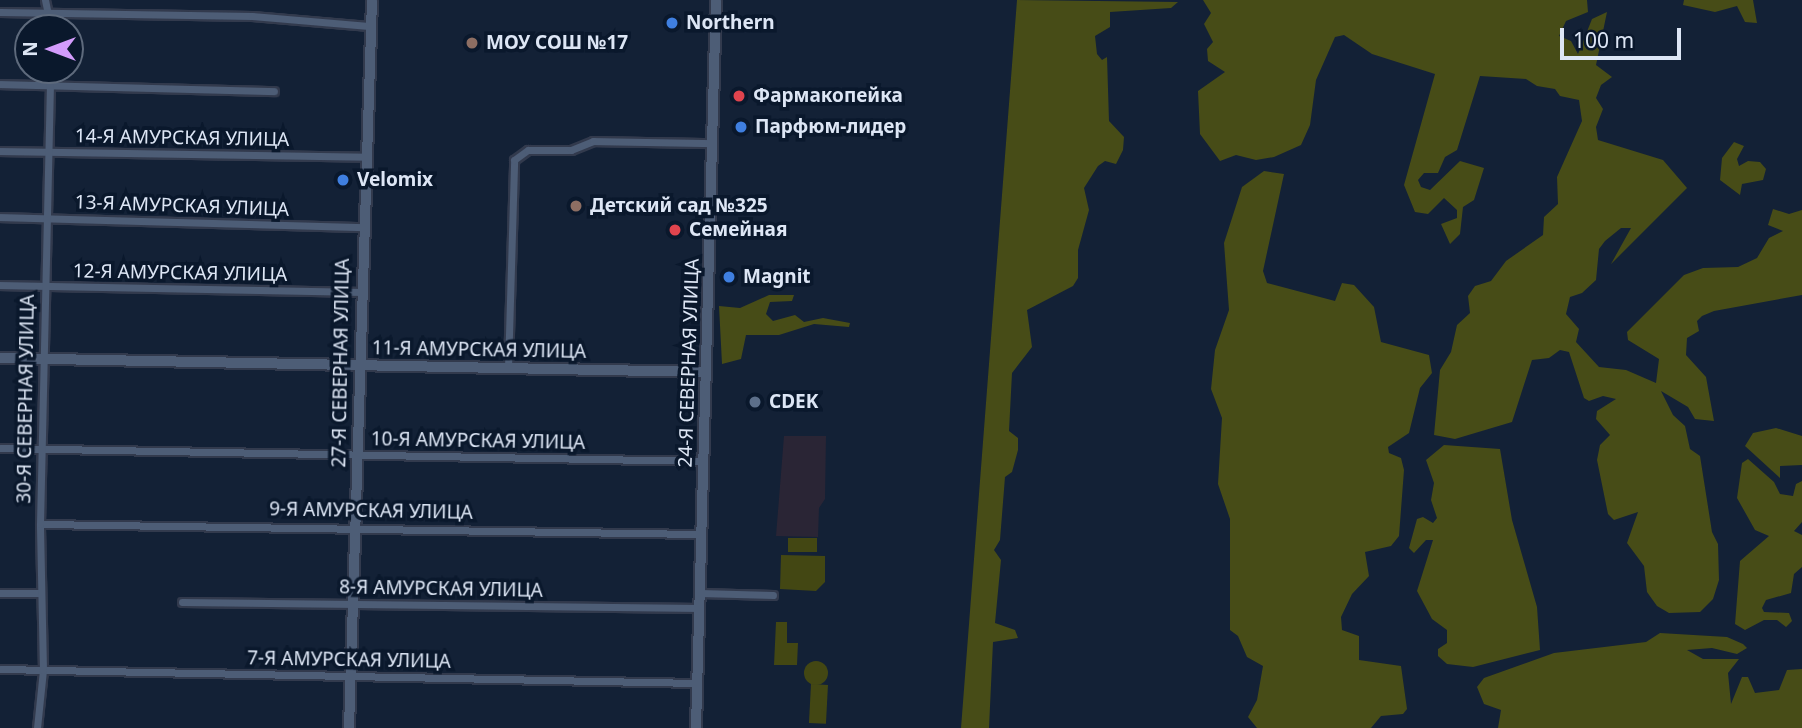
<!DOCTYPE html>
<meta charset="utf-8">
<style>
body{margin:0}
#map{position:relative;width:1802px;height:728px;overflow:hidden;background:#132136;font-family:"Noto Sans",sans-serif}
div>[style]{position:absolute}
.industrial>*{inset:0;background:#2a2535}
.green>*{inset:0;background:#434713;transform-origin:0 0}
.round{border-radius:50%}
.forest>*{inset:0;background:#474c17}
.roads{filter:drop-shadow(2px 0 #323a4d) drop-shadow(-2px 0 #323a4d) drop-shadow(0 2px #323a4d) drop-shadow(0 -2px #323a4d)}
.street>*{height:7px;margin:-3.5px;padding:0 3.5px;transform-origin:3.5px;border-radius:3.5px;background:#4d5d76}
.secondary>*{height:10px;margin:-5px;padding:0 5px;transform-origin:5px;border-radius:5px;background:#4d5d76}
.dots>*{width:19px;height:19px;translate:-50% -50%;box-sizing:border-box;border:4px solid #0a182c;border-radius:50%}
span{translate:-50% -50%;white-space:nowrap;text-align:center;line-height:1.15;-webkit-text-stroke:7px #0a182c;paint-order:stroke}
.poi-label{font-size:19px;color:#dde6f5;font-weight:700}
.left{translate:0 -50%;text-align:left}
.street-label{font-size:19px;color:#dde6f5}
.north{position:absolute;left:14px;top:14px;width:70px;height:70px;box-sizing:border-box;background:#0a182c;border:2px solid #5e6a7c;border-radius:50%;rotate:270deg;font-size:19px;font-weight:700;line-height:28px;text-align:center;color:#dde6f5}
.north::after{content:'';display:block;margin:auto;width:24px;height:32px;background:#d39cfc;clip-path:polygon(50% 0,100% 100%,50% 72%,0 100%)}
.scale{position:absolute;left:1560px;top:28px;width:121px;height:32px;box-sizing:border-box;border:4px solid #dde6f5;border-top:0;padding-left:9px;font-size:21px;line-height:24px;white-space:nowrap;color:#dde6f5;-webkit-text-stroke:5px #0a182c;paint-order:stroke}
</style>
<div id="map">
<div class="industrial">
<div style="clip-path:polygon(784px 436px,826px 436px,825px 499px,819px 508px,818px 537px,776px 536px)"></div>
</div>
<div class="green">
<div style="left:788px;top:538px;width:29px;height:14px"></div>
<div style="clip-path:polygon(781px 555px,825px 556px,825px 582px,816px 591px,780px 589px)"></div>
<div style="clip-path:polygon(776px 622px,787px 622px,787px 643px,798px 643px,797px 665px,774px 665px)"></div>
<div class="round" style="left:804px;top:661px;width:24px;height:24px"></div>
<div style="left:811px;top:684px;width:17px;height:39px;rotate:3deg"></div>
</div>
<div class="forest">
<div style="clip-path:polygon(1017px 0,1178px 2px,1171px 8px,1110px 12px,1110px 27px,1095px 36px,1097px 54px,1102px 60px,1107px 57px,1109px 121px,1124px 137px,1123px 150px,1116px 164px,1105px 161px,1098px 166px,1084px 188px,1089px 210px,1078px 250px,1078px 278px,1073px 286px,1027px 310px,1032px 347px,1012px 373px,1009px 431px,1018px 438px,1018px 450px,1012px 472px,1005px 477px,1000px 540px,994px 550px,1001px 560px,995px 623px,1015px 630px,1018px 638px,993px 642px,989px 728px,961px 728px)"></div>
<div style="clip-path:polygon(1203px 0,1587px 0,1588px 12px,1566px 21px,1559px 36px,1571px 41px,1578px 54px,1592px 19px,1607px 12px,1596px 65px,1612px 77px,1601px 85px,1596px 98px,1603px 109px,1596px 127px,1598px 140px,1663px 160px,1687px 188px,1611px 264px,1631px 228px,1621px 228px,1605px 241px,1599px 249px,1596px 280px,1582px 293px,1570px 297px,1566px 314px,1579px 329px,1576px 342px,1599px 367px,1626px 370px,1656px 383px,1659px 359px,1628px 340px,1627px 332px,1684px 275px,1703px 268px,1738px 267px,1757px 258px,1769px 238px,1783px 231px,1768px 225px,1773px 209px,1789px 214px,1802px 210px,1802px 295px,1714px 311px,1702px 316px,1697px 321px,1699px 331px,1687px 338px,1686px 355px,1706px 377px,1714px 421px,1695px 419px,1688px 407px,1661px 391px,1673px 415px,1685px 426px,1690px 449px,1700px 456px,1712px 532px,1718px 544px,1719px 580px,1713px 599px,1700px 612px,1669px 613px,1657px 606px,1647px 592px,1644px 566px,1627px 543px,1638px 512px,1614px 520px,1608px 514px,1597px 460px,1600px 445px,1610px 435px,1596px 419px,1597px 411px,1616px 399px,1603px 396px,1589px 401px,1584px 398px,1569px 352px,1560px 350px,1549px 358px,1532px 360px,1512px 422px,1455px 439px,1434px 435px,1440px 370px,1451px 352px,1457px 325px,1470px 313px,1468px 296px,1475px 286px,1491px 281px,1506px 261px,1543px 235px,1544px 217px,1558px 204px,1557px 177px,1582px 121px,1579px 100px,1560px 96px,1555px 89px,1537px 86px,1526px 79px,1480px 76px,1457px 150px,1445px 157px,1438px 173px,1424px 173px,1418px 180px,1421px 187px,1430px 190px,1460px 161px,1484px 168px,1474px 200px,1463px 207px,1460px 234px,1450px 244px,1441px 224px,1457px 218px,1457px 210px,1444px 198px,1428px 214px,1415px 212px,1404px 185px,1435px 74px,1372px 54px,1344px 35px,1335px 37px,1316px 80px,1310px 125px,1301px 145px,1274px 157px,1256px 160px,1236px 155px,1220px 161px,1200px 134px,1198px 91px,1225px 72px,1208px 61px,1207px 49px,1213px 42px,1204px 24px,1211px 13px)"></div>
<div style="clip-path:polygon(1684px 0,1753px 0,1757px 23px,1745px 22px,1737px 6px,1715px 12px,1683px 5px)"></div>
<div style="clip-path:polygon(1734px 142px,1744px 146px,1737px 159px,1739px 166px,1748px 161px,1760px 162px,1766px 169px,1763px 180px,1742px 184px,1740px 195px,1720px 180px,1722px 158px)"></div>
<div style="clip-path:polygon(1264px 171px,1284px 174px,1263px 271px,1267px 283px,1335px 301px,1342px 283px,1354px 285px,1374px 307px,1381px 342px,1429px 355px,1432px 373px,1420px 388px,1409px 433px,1388px 447px,1389px 453px,1401px 458px,1404px 470px,1399px 536px,1391px 546px,1365px 552px,1369px 576px,1352px 594px,1341px 617px,1342px 630px,1359px 636px,1359px 660px,1401px 666px,1407px 709px,1403px 714px,1381px 716px,1371px 728px,1257px 728px,1248px 717px,1257px 700px,1263px 666px,1247px 657px,1238px 636px,1230px 630px,1230px 519px,1218px 484px,1222px 418px,1211px 389px,1215px 350px,1229px 310px,1224px 243px,1242px 187px)"></div>
<div style="clip-path:polygon(769px 295px,794px 295px,792px 301px,770px 302px,766px 314px,773px 321px,795px 315px,804px 322px,823px 318px,850px 323px,849px 327px,814px 324px,779px 335px,746px 335px,741px 359px,722px 364px,719px 306px,740px 308px)"></div>
<div style="clip-path:polygon(1776px 428px,1802px 436px,1802px 465px,1780px 466px,1780px 478px,1745px 446px,1753px 433px)"></div>
<div style="clip-path:polygon(1444px 445px,1500px 449px,1512px 520px,1537px 607px,1540px 650px,1473px 667px,1447px 664px,1438px 656px,1438px 649px,1447px 643px,1447px 630px,1432px 619px,1417px 591px,1433px 540px,1426px 540px,1414px 553px,1409px 548px,1417px 519px,1423px 517px,1433px 523px,1437px 518px,1431px 500px,1434px 483px,1426px 460px)"></div>
<div style="clip-path:polygon(1748px 459px,1774px 482px,1780px 494px,1793px 496px,1796px 484px,1802px 481px,1802px 522px,1794px 531px,1802px 535px,1802px 567px,1794px 574px,1791px 593px,1766px 600px,1762px 608px,1764px 612px,1789px 613px,1792px 621px,1786px 627px,1777px 620px,1764px 620px,1745px 630px,1735px 624px,1740px 561px,1769px 536px,1755px 530px,1737px 498px,1742px 463px)"></div>
<div style="clip-path:polygon(1660px 633px,1727px 637px,1743px 644px,1747px 648px,1737px 654px,1712px 648px,1687px 650px,1703px 659px,1739px 659px,1728px 673px,1731px 704px,1742px 677px,1748px 677px,1755px 693px,1779px 690px,1787px 670px,1802px 669px,1802px 728px,1498px 728px,1501px 710px,1484px 704px,1477px 687px,1484px 678px,1554px 653px,1646px 642px)"></div>
</div>
<div class="roads">
<div class="street">
<div style="left:45px;top:0;width:29px;rotate:78deg"></div>
<div style="left:0;top:12px;width:252px;rotate:0.9deg"></div>
<div style="left:252px;top:16px;width:117px;rotate:4.9deg"></div>
<div style="left:0;top:84px;width:274px;rotate:1.5deg"></div>
<div style="left:0;top:151px;width:364px;rotate:0.9deg"></div>
<div style="left:0;top:217px;width:362px;rotate:1.6deg"></div>
<div style="left:0;top:285px;width:360px;rotate:1.1deg"></div>
<div style="left:508px;top:368px;width:208px;rotate:-88.3deg"></div>
<div style="left:514px;top:160px;width:17px;rotate:-36deg"></div>
<div style="left:528px;top:150px;width:43px"></div>
<div style="left:571px;top:150px;width:24px;rotate:-22deg"></div>
<div style="left:593px;top:141px;width:120px;rotate:1deg"></div>
<div style="left:0;top:448px;width:704px;rotate:1.06deg"></div>
<div style="left:40px;top:524px;width:662px;rotate:0.87deg"></div>
<div style="left:0;top:593px;width:40px"></div>
<div style="left:700px;top:593px;width:73px;rotate:1.6deg"></div>
<div style="left:182px;top:602px;width:518px;rotate:0.66deg"></div>
<div style="left:0;top:669px;width:698px;rotate:1.15deg"></div>
<div style="left:37px;top:728px;width:58px;rotate:-84.1deg"></div>
<div style="left:43px;top:670px;width:146px;rotate:-91.2deg"></div>
<div style="left:40px;top:524px;width:454px;rotate:-88.7deg"></div>
</div>
<div class="secondary">
<div style="left:0;top:358px;width:706px;rotate:1.14deg"></div>
<div style="left:349px;top:728px;width:728px;rotate:-88.19deg"></div>
<div style="left:696px;top:728px;width:728px;rotate:-88.43deg"></div>
</div>
</div>
<div class="dots">
<div style="left:672px;top:23px;background:#3f7fe0"></div>
<div style="left:472px;top:43px;background:#8d6e63"></div>
<div style="left:739px;top:96px;background:#e0444e"></div>
<div style="left:741px;top:127px;background:#3f7fe0"></div>
<div style="left:343px;top:180px;background:#3f7fe0"></div>
<div style="left:576px;top:206px;background:#8d6e63"></div>
<div style="left:675px;top:230px;background:#e0444e"></div>
<div style="left:729px;top:277px;background:#3f7fe0"></div>
<div style="left:755px;top:402px;background:#5c6f8a"></div>
</div>
<div class="poi-label">
<span class="left" style="left:686px;top:23px">Northern</span>
<span class="left" style="left:486px;top:43px">МОУ СОШ №17</span>
<span class="left" style="left:753px;top:96px">Фармакопейка</span>
<span class="left" style="left:755px;top:127px">Парфюм-лидер</span>
<span class="left" style="left:357px;top:180px">Velomix</span>
<span class="left" style="left:590px;top:206px">Детский сад №325</span>
<span class="left" style="left:689px;top:230px">Семейная</span>
<span class="left" style="left:743px;top:277px">Magnit</span>
<span class="left" style="left:769px;top:402px">CDEK</span>
</div>
<div class="street-label">
<span style="left:182px;top:138px;rotate:1deg">14-Я АМУРСКАЯ УЛИЦА</span>
<span style="left:182px;top:206px;rotate:2deg">13-Я АМУРСКАЯ УЛИЦА</span>
<span style="left:180px;top:273px;rotate:1deg">12-Я АМУРСКАЯ УЛИЦА</span>
<span style="left:479px;top:350px;rotate:1deg">11-Я АМУРСКАЯ УЛИЦА</span>
<span style="left:341px;top:363px;rotate:-89deg">27-Я СЕВЕРНАЯ УЛИЦА</span>
<span style="left:689px;top:363px;rotate:-88deg">24-Я СЕВЕРНАЯ УЛИЦА</span>
<span style="left:26px;top:399px;rotate:-89deg">30-Я СЕВЕРНАЯ УЛИЦА</span>
<span style="left:478px;top:441px;rotate:1deg">10-Я АМУРСКАЯ УЛИЦА</span>
<span style="left:371px;top:511px;rotate:1deg">9-Я АМУРСКАЯ УЛИЦА</span>
<span style="left:441px;top:589px;rotate:1deg">8-Я АМУРСКАЯ УЛИЦА</span>
<span style="left:349px;top:660px;rotate:1deg">7-Я АМУРСКАЯ УЛИЦА</span>
</div>
<div class="north">N</div>
<div class="scale">100 m</div>
</div>
